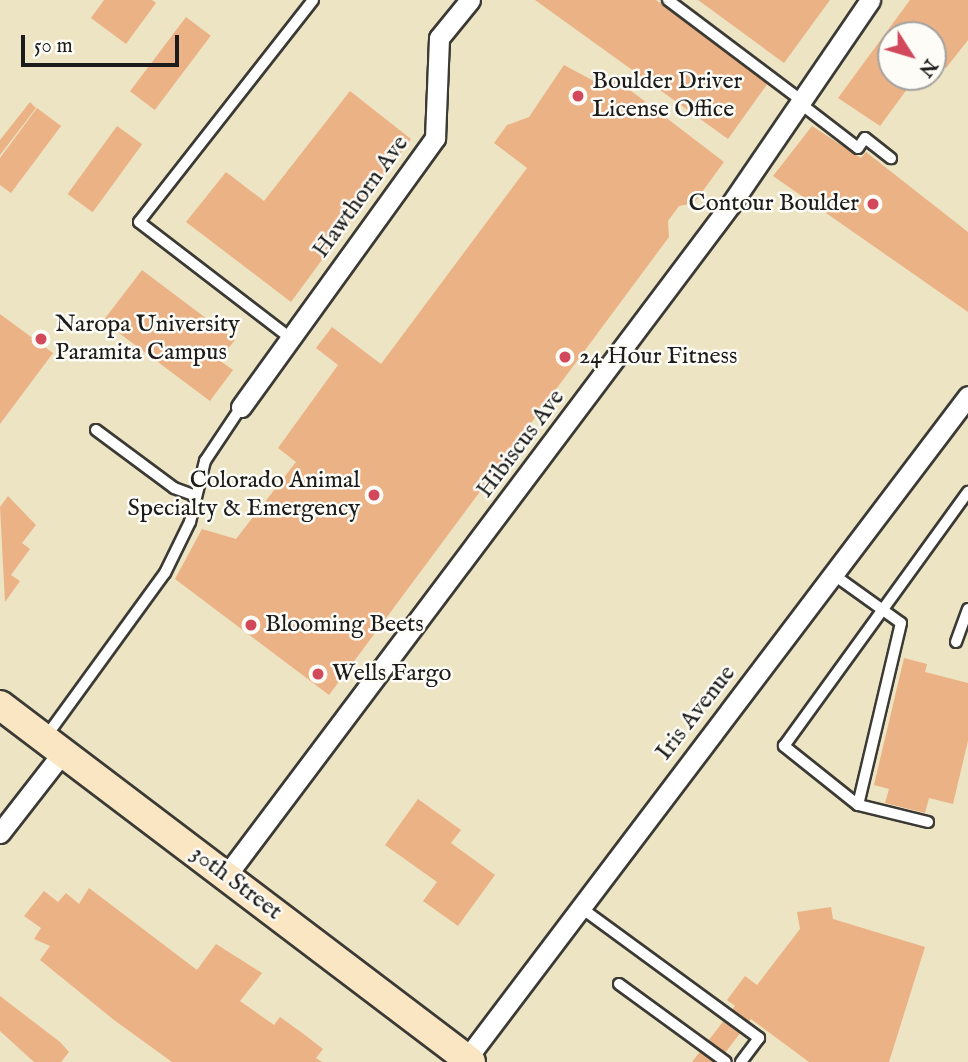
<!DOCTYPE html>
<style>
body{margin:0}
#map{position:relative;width:968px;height:1062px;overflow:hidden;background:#ede4c4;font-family:"IM FELL English",serif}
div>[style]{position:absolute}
.building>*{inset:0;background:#ebb286;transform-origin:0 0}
.roads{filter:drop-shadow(2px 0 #3b3a35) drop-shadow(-2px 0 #3b3a35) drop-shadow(0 2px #3b3a35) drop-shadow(0 -2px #3b3a35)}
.lane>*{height:10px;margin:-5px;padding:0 5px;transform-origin:5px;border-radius:5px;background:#fff}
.street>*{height:19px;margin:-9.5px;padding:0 9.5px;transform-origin:9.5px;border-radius:9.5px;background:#fff}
.secondary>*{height:28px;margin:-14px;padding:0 14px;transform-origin:14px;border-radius:14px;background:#fbe6c4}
.dots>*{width:19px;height:19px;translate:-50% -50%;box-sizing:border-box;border:4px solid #fdfcf7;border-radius:50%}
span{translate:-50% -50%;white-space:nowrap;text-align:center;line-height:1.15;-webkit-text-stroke:5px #fdfcf7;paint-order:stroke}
.poi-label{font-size:24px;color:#1c1c1c}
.left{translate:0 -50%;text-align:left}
.right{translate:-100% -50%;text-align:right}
.street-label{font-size:24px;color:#1c1c1c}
.north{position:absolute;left:877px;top:21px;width:70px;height:70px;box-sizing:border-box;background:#fdfcf7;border:2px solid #a3a29f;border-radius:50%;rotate:127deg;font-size:19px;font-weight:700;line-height:28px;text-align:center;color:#1c1c1c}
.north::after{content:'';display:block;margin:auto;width:24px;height:32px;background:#d1495b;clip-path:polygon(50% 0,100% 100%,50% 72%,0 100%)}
.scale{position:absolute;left:21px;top:35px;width:158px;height:32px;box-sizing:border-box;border:4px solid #1c1c1c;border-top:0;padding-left:9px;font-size:21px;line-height:24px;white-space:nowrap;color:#1c1c1c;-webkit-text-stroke:5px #fdfcf7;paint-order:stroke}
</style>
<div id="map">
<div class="building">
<div style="clip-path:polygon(104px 0,152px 0,156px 3px,126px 44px,91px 18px)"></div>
<div style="clip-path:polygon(535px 0,656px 0,768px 83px,728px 139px)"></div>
<div style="clip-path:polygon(698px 0,830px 0,784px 63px)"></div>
<div style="clip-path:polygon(910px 0,968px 0,968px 40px,946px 68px,933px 58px,933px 35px,891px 35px,891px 77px,916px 77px,880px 126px,838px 98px)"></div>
<div style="left:186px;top:17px;width:31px;height:93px;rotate:37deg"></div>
<div style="clip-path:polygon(564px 65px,605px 87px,613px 77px,724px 162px,694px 203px,679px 206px,668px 221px,669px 237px,329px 695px,175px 579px,202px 529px,236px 539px,296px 462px,278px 448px,338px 365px,316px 348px,332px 327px,381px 364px,527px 168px,494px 143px,507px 125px,529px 117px)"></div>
<div style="clip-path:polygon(350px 91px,411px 139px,291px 302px,186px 222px,226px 172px,264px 201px)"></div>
<div style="clip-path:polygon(30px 102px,36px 108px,0 155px,0 140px)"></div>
<div style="clip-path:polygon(37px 108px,61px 126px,11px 193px,0 185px,0 158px)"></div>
<div style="left:117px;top:126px;width:31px;height:84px;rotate:36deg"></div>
<div style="clip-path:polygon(812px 126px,861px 158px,866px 152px,968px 232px,968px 312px,773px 176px)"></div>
<div style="clip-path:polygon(142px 270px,235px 340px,219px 360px,233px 370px,210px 401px,103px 321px)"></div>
<div style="clip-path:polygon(0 314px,53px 353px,0 424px)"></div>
<div style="clip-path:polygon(8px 496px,36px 525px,22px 543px,30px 549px,11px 575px,20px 581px,5px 602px,0 507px)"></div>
<div style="clip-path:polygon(904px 658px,927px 664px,925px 672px,968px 683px,968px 741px,953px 804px,929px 798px,925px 813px,885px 803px,889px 789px,874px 785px)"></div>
<div style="clip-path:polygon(418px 799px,461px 830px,451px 843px,495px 875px,458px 926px,423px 901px,437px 882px,385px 845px)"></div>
<div style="clip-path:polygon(89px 888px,197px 970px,216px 944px,262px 973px,240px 1001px,274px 1025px,280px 1017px,305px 1035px,323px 1049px,316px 1058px,322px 1062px,172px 1062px,114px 1020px,40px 960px,50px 946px,34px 939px,41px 928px,24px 916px,44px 891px,58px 902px,66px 893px,79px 904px)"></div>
<div style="clip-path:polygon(831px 907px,833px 919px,925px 947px,889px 1062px,809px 1062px,751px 1019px,718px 1062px,692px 1062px,735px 1006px,727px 1000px,745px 976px,757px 985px,800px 929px,797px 912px)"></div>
<div style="clip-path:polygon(0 996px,60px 1042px,69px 1052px,61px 1062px,34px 1062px,0 1031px)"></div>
</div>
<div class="roads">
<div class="lane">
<div style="left:668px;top:0;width:163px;rotate:37deg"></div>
<div style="left:797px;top:101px;width:77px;rotate:37.6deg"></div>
<div style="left:858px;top:148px;width:12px;rotate:-55deg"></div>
<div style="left:865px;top:138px;width:33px;rotate:38deg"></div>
<div style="left:289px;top:337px;width:189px;rotate:-142.5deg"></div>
<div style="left:139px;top:222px;width:282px;rotate:-51.9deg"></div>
<div style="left:96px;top:430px;width:97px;rotate:36.6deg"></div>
<div style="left:174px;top:488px;width:23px;rotate:20deg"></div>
<div style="left:834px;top:575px;width:82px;rotate:35.6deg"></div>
<div style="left:901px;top:623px;width:187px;rotate:103.3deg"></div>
<div style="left:956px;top:642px;width:35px;rotate:-70deg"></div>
<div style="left:45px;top:738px;width:204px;rotate:-54deg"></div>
<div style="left:165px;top:573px;width:57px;rotate:-63.9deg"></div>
<div style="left:190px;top:522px;width:63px;rotate:-76.2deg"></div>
<div style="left:205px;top:461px;width:65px;rotate:-56.3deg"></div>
<div style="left:928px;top:822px;width:72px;rotate:-166.3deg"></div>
<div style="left:858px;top:805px;width:95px;rotate:-141.4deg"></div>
<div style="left:784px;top:746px;width:314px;rotate:-54.1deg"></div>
<div style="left:580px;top:907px;width:222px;rotate:36.2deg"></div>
<div style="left:759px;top:1038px;width:30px;rotate:127deg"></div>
<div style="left:619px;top:984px;width:132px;rotate:36.1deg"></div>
</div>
<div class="street">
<div style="left:241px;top:407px;width:332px;rotate:-54.2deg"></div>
<div style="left:435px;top:138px;width:100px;rotate:-87.7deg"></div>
<div style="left:439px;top:38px;width:49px;rotate:-50.8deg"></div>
<div style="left:0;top:833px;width:103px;rotate:-52.1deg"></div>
<div style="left:226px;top:876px;width:841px;rotate:-53.08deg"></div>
<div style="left:731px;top:204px;width:247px;rotate:-55.7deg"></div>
<div style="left:464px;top:1062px;width:835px;rotate:-52.88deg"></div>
</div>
<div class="secondary">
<div style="left:0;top:705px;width:591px;rotate:37.16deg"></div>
</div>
</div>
<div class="dots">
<div style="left:578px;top:96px;background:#d1495b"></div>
<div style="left:873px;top:204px;background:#d1495b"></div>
<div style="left:41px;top:339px;background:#d1495b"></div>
<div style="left:565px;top:357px;background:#d1495b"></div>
<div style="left:374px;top:495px;background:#d1495b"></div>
<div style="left:251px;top:625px;background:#d1495b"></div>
<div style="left:318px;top:674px;background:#d1495b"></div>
</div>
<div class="poi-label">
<span class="left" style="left:592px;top:96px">Boulder Driver<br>License Office</span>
<span class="right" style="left:859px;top:204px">Contour Boulder</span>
<span class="left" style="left:55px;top:339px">Naropa University<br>Paramita Campus</span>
<span class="left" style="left:579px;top:357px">24 Hour Fitness</span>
<span class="right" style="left:360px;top:495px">Colorado Animal<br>Specialty &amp; Emergency</span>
<span class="left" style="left:265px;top:625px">Blooming Beets</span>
<span class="left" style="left:332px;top:674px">Wells Fargo</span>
</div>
<div class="street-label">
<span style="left:361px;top:197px;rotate:-54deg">Hawthorn Ave</span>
<span style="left:521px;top:444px;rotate:-53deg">Hibiscus Ave</span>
<span style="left:696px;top:713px;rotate:-52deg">Iris Avenue</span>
<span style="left:236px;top:883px;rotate:37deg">30th Street</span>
</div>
<div class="north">N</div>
<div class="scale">50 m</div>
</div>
